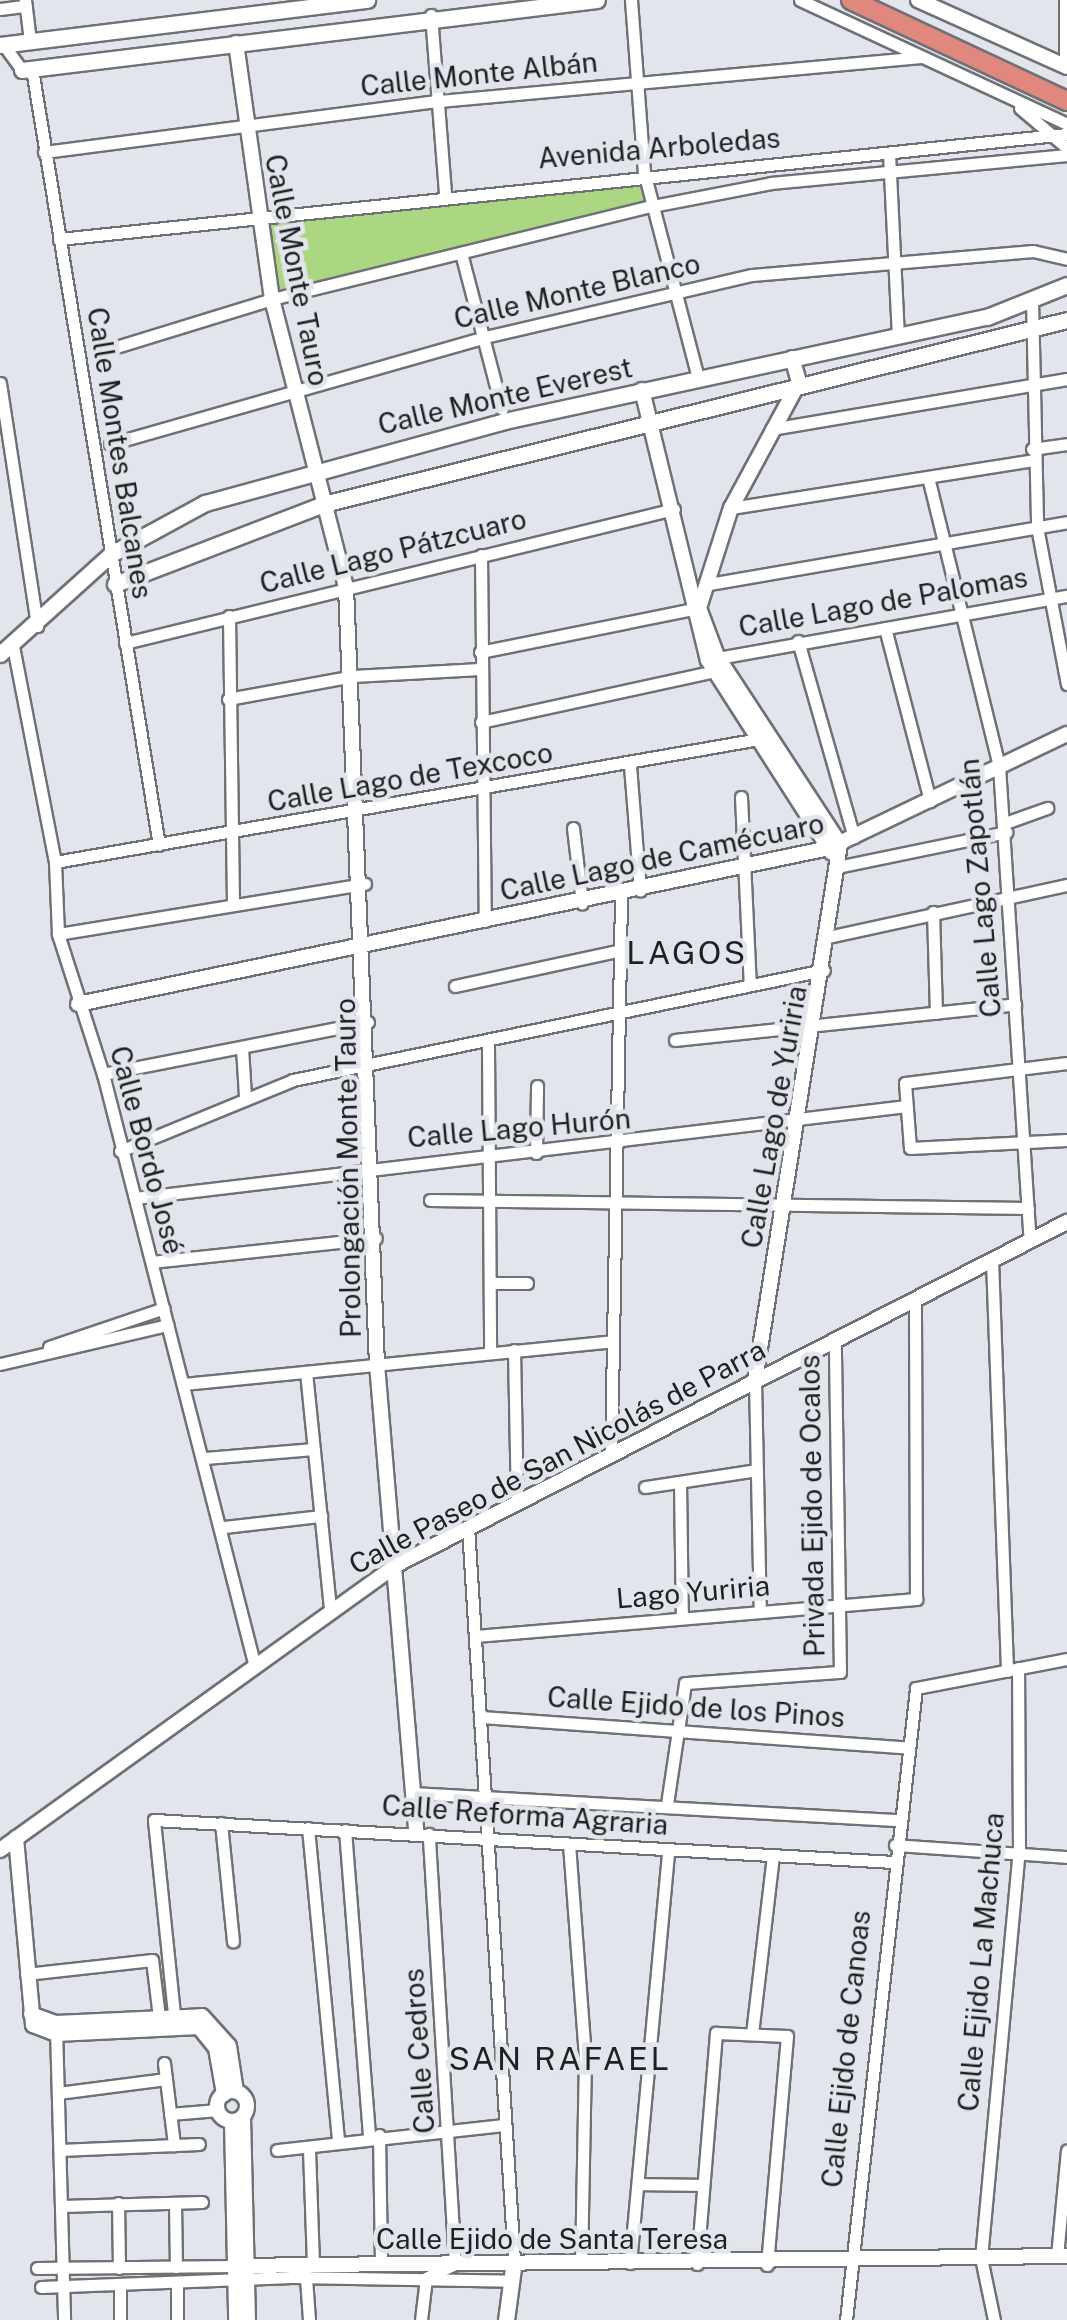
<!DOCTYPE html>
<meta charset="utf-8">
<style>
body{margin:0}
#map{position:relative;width:1067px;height:2320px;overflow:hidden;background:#e2e5eb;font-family:"Public Sans",sans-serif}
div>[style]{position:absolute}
.green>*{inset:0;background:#abd682}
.roads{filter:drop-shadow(2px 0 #6f7177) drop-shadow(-2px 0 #6f7177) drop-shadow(0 2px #6f7177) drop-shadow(0 -2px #6f7177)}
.minor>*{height:11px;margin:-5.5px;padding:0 5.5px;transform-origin:5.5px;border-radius:5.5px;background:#fff}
.tertiary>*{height:14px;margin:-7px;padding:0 7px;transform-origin:7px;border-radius:7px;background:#fff}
.tertiary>.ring{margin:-7px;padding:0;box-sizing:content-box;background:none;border:14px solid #fff;border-radius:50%}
.secondary>*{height:15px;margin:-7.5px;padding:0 7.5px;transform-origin:7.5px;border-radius:7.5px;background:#fff}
.trunk>*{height:18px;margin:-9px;padding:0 9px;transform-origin:9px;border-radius:9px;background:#e0877e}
span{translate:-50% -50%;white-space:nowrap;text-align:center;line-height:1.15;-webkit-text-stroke:9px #e2e5eb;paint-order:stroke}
.street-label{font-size:28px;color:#1f2023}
.quarter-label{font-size:32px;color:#1f2023;letter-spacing:2.5px}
</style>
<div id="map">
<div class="green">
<div style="clip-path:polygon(642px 179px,648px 200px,280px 292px,267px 224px)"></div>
</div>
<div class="roads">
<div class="minor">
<div style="left:25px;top:0;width:39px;rotate:83deg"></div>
<div style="left:631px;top:0;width:172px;rotate:85.7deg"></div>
<div style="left:644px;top:172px;width:213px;rotate:75.3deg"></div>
<div style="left:800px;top:0;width:294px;rotate:24.9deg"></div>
<div style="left:0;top:9px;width:26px;rotate:-7deg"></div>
<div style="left:431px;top:15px;width:180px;rotate:85.5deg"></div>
<div style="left:3px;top:44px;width:32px;rotate:54deg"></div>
<div style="left:1065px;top:66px;width:66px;rotate:-90deg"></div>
<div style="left:32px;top:69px;width:786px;rotate:80.71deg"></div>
<div style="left:1020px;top:108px;width:62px;rotate:40.4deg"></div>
<div style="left:44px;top:152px;width:398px;rotate:-7.4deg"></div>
<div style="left:439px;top:101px;width:484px;rotate:-5.2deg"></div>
<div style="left:889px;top:153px;width:183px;rotate:87.2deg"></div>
<div style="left:59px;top:239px;width:1013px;rotate:-5.95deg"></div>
<div style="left:461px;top:253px;width:161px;rotate:75.3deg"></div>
<div style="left:1032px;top:300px;width:227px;rotate:88.7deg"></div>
<div style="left:1037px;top:527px;width:160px;rotate:79.2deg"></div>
<div style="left:103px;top:351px;width:177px;rotate:-17.1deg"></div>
<div style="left:272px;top:299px;width:391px;rotate:-13.8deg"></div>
<div style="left:652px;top:206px;width:121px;rotate:-10.9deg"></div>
<div style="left:771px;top:183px;width:297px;rotate:-5.4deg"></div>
<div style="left:0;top:383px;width:246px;rotate:81.3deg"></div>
<div style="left:771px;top:429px;width:300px;rotate:-9.6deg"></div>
<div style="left:110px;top:444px;width:390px;rotate:-15.9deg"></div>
<div style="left:485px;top:337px;width:274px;rotate:-13.1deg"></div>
<div style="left:752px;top:275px;width:282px;rotate:-4.9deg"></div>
<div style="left:1033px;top:251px;width:35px;rotate:13deg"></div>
<div style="left:1032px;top:449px;width:35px;rotate:-8deg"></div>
<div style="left:928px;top:477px;width:298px;rotate:76.2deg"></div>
<div style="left:999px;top:766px;width:476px;rotate:86.3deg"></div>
<div style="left:731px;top:508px;width:306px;rotate:-9deg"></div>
<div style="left:481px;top:555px;width:366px;rotate:89.4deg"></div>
<div style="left:709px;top:584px;width:363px;rotate:-9.8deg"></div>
<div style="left:229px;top:616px;width:289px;rotate:89.2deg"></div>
<div style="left:885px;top:628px;width:179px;rotate:75.4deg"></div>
<div style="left:798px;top:641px;width:204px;rotate:74.1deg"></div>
<div style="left:125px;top:643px;width:565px;rotate:-13.72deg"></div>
<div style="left:13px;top:646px;width:220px;rotate:79deg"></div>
<div style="left:55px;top:862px;width:72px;rotate:87.6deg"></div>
<div style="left:58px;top:934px;width:147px;rotate:72.2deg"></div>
<div style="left:103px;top:1074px;width:608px;rotate:75.62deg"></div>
<div style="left:480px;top:652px;width:223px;rotate:-11.4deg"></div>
<div style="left:712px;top:659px;width:361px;rotate:-10.1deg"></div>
<div style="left:228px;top:699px;width:127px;rotate:-10.4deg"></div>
<div style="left:353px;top:676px;width:127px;rotate:-3.2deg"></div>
<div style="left:481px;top:722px;width:239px;rotate:-12.3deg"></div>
<div style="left:630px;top:766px;width:125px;rotate:85.4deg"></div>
<div style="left:741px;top:797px;width:188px;rotate:87.3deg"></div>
<div style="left:1005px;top:823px;width:45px;rotate:-19.7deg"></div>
<div style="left:573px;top:828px;width:76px;rotate:83.2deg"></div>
<div style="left:55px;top:862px;width:721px;rotate:-9.91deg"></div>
<div style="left:837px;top:867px;width:173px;rotate:-11.7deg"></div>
<div style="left:933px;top:912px;width:101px;rotate:88.3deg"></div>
<div style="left:58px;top:934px;width:311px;rotate:-9.3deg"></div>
<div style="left:828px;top:937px;width:245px;rotate:-12.3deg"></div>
<div style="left:455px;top:986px;width:170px;rotate:-12.2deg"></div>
<div style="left:675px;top:1040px;width:342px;rotate:-6deg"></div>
<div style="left:488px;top:1046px;width:306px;rotate:89.6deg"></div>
<div style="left:242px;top:1048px;width:48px;rotate:86.4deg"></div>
<div style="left:1067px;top:1063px;width:163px;rotate:173deg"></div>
<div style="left:905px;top:1083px;width:65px;rotate:85.6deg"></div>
<div style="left:910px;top:1148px;width:157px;rotate:-2.9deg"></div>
<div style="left:103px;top:1074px;width:270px;rotate:-11.1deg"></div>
<div style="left:120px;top:1151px;width:187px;rotate:-22.3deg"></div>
<div style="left:293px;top:1080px;width:542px;rotate:-11.7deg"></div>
<div style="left:536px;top:1153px;width:67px;rotate:-89.1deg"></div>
<div style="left:135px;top:1198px;width:777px;rotate:-6.8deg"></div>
<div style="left:430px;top:1200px;width:598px;rotate:0.77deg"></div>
<div style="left:992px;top:1260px;width:411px;rotate:87.9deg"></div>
<div style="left:152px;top:1262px;width:225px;rotate:-6.1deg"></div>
<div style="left:490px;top:1283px;width:37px"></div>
<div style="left:49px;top:1347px;width:121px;rotate:-18.7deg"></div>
<div style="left:514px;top:1350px;width:151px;rotate:88.9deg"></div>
<div style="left:0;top:1364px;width:172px;rotate:-13.1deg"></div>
<div style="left:306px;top:1372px;width:236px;rotate:84.2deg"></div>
<div style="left:755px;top:1380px;width:231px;rotate:88.8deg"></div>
<div style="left:184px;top:1384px;width:430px;rotate:-5.7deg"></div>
<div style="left:611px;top:1453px;width:558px;rotate:-88.97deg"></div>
<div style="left:205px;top:1458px;width:109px;rotate:-4.7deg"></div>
<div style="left:680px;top:1482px;width:136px;rotate:89.2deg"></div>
<div style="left:645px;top:1487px;width:113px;rotate:-8.6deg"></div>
<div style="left:224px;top:1527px;width:98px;rotate:-6.5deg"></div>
<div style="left:468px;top:1527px;width:735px;rotate:86.41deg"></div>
<div style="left:475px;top:1636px;width:443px;rotate:-4.8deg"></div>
<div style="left:916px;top:1599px;width:300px;rotate:-90.2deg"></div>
<div style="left:480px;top:1717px;width:429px;rotate:4.1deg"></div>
<div style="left:413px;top:1793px;width:486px;rotate:3.2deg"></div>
<div style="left:667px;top:1804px;width:122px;rotate:-81.5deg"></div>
<div style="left:685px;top:1683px;width:155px;rotate:-4.1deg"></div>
<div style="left:840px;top:1672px;width:332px;rotate:-90.9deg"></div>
<div style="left:221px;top:1823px;width:119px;rotate:84.2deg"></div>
<div style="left:308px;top:1828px;width:314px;rotate:84.5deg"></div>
<div style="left:345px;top:1830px;width:308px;rotate:85.5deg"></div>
<div style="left:569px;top:1844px;width:215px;rotate:85.7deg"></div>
<div style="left:585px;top:2058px;width:204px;rotate:91.1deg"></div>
<div style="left:895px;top:1845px;width:172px;rotate:4deg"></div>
<div style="left:26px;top:1974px;width:127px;rotate:-6.3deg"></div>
<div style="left:152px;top:1960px;width:65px;rotate:83deg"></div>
<div style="left:174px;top:2014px;width:195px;rotate:-95.9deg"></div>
<div style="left:154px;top:1820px;width:740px;rotate:3.25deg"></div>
<div style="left:56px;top:2029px;width:291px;rotate:88.4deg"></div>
<div style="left:752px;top:2034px;width:180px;rotate:-83.3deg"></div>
<div style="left:164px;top:2063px;width:83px;rotate:83deg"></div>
<div style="left:58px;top:2093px;width:109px;rotate:-7.4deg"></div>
<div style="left:170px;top:2114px;width:48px;rotate:-4.8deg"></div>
<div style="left:379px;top:2135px;width:127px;rotate:89.1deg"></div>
<div style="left:60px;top:2150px;width:139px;rotate:-2.5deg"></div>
<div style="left:277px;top:2150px;width:227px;rotate:-6.3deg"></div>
<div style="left:638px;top:2184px;width:65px;rotate:0.9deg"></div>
<div style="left:118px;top:2203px;width:65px;rotate:89.1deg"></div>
<div style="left:175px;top:2204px;width:63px;rotate:89.1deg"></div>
<div style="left:61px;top:2206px;width:141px;rotate:-1.6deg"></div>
<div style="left:1057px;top:2256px;width:106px;rotate:-84.6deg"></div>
<div style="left:630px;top:2263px;width:415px;rotate:-84.7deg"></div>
<div style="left:697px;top:2264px;width:232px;rotate:-85.3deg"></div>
<div style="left:716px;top:2033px;width:71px;rotate:2.4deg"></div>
<div style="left:787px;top:2036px;width:230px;rotate:95deg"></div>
<div style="left:37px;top:2268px;width:198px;rotate:-0.6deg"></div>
<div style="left:292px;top:2277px;width:221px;rotate:1deg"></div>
<div style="left:306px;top:2278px;width:42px;rotate:85.9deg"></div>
<div style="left:120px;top:2285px;width:35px;rotate:90deg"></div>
<div style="left:177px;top:2285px;width:35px;rotate:90deg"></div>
<div style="left:41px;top:2287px;width:251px;rotate:-2.3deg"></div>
<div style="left:292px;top:2277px;width:25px;rotate:-32deg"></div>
<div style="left:313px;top:2264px;width:117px;rotate:-92deg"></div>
<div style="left:421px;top:2320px;width:42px;rotate:-83.2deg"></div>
<div style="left:426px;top:2278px;width:32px;rotate:-26deg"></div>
<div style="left:455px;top:2264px;width:431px;rotate:-93.5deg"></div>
<div style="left:846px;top:2320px;width:636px;rotate:-83.68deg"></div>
<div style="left:916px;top:1688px;width:154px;rotate:-10.9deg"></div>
<div style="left:994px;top:2320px;width:63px;rotate:-101.8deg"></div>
<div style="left:981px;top:2258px;width:409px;rotate:-84.7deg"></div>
<div style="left:1019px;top:1851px;width:183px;rotate:-90.3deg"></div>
</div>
<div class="tertiary">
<div style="left:918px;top:0;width:163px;rotate:24.2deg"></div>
<div style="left:236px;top:43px;width:259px;rotate:82deg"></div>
<div style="left:272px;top:299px;width:297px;rotate:75.6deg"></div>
<div style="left:346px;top:587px;width:778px;rotate:87.72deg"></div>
<div style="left:377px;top:1364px;width:471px;rotate:85.2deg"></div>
<div style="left:642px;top:390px;width:278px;rotate:76.3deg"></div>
<div style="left:708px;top:660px;width:229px;rotate:57.3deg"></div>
<div style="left:78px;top:1004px;width:767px;rotate:-11.73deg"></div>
<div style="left:829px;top:848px;width:264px;rotate:-25.6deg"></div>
<div style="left:755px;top:1380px;width:543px;rotate:-80.99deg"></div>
<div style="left:840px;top:844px;width:225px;rotate:-123.2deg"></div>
<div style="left:717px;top:656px;width:51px;rotate:-110.6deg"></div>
<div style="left:699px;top:608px;width:105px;rotate:-72.3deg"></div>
<div style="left:731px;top:508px;width:143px;rotate:-61.6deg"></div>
<div style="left:799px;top:382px;width:25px;rotate:-106deg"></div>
<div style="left:16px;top:1838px;width:188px;rotate:84.8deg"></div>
<div style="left:33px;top:2025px;width:25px;rotate:21deg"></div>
<div style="left:56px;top:2034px;width:143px;rotate:-2.8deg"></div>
<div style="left:199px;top:2027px;width:27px;rotate:51deg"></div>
<div style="left:216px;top:2048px;width:47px;rotate:80.1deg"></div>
<div style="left:0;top:1850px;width:488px;rotate:-35.7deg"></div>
<div style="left:396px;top:1565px;width:754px;rotate:-27.08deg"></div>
<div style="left:31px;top:2014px;width:27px;rotate:20deg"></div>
<div style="left:56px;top:2023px;width:146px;rotate:-2.7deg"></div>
<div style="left:202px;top:2016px;width:40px;rotate:48deg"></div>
<div style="left:229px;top:2046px;width:46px;rotate:81.2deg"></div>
<div class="ring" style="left:217px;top:2091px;width:16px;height:16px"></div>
<div style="left:243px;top:2117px;width:203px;rotate:88.6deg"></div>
<div style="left:232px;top:2121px;width:199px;rotate:88.8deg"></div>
<div style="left:235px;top:2266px;width:832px;rotate:-0.69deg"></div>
</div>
<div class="secondary">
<div style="left:0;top:45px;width:370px;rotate:-7deg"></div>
<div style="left:22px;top:70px;width:579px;rotate:-6.94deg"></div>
<div style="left:115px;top:584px;width:223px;rotate:-21deg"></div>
<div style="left:323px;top:504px;width:766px;rotate:-13.89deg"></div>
<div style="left:0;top:654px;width:149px;rotate:-42deg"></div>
<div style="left:111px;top:554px;width:107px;rotate:-28.5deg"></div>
<div style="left:205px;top:503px;width:310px;rotate:-15.3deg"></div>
<div style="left:504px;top:421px;width:494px;rotate:-12.2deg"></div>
<div style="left:987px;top:317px;width:86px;rotate:-21.8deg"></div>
<div style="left:506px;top:2320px;width:60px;rotate:-82.3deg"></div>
</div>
<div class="trunk">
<div style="left:851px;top:0;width:238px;rotate:25.1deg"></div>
</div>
</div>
<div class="street-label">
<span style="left:479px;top:74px;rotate:-6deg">Calle Monte Albán</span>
<span style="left:659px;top:148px;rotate:-5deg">Avenida Arboledas</span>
<span style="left:297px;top:270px;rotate:79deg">Calle Monte Tauro</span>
<span style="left:577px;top:291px;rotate:-13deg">Calle Monte Blanco</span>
<span style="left:505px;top:396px;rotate:-13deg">Calle Monte Everest</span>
<span style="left:120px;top:453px;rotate:81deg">Calle Montes Balcanes</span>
<span style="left:393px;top:551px;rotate:-14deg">Calle Lago Pátzcuaro</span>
<span style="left:883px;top:602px;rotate:-10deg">Calle Lago de Palomas</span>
<span style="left:410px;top:777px;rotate:-10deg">Calle Lago de Texcoco</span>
<span style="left:662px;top:857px;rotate:-12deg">Calle Lago de Camécuaro</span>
<span style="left:980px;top:888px;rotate:-95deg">Calle Lago Zapotlán</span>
<span style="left:774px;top:1117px;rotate:-80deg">Calle Lago de Yuriria</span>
<span style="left:519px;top:1128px;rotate:-5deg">Calle Lago Hurón</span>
<span style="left:147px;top:1150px;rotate:75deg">Calle Bordo José</span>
<span style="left:348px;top:1168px;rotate:-91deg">Prolongación Monte Tauro</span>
<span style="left:557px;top:1457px;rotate:-28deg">Calle Paseo de San Nicolás de Parra</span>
<span style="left:812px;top:1506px;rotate:-91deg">Privada Ejido de Ocalos</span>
<span style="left:693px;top:1592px;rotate:-5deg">Lago Yuriria</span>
<span style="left:696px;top:1707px;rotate:4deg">Calle Ejido de los Pinos</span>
<span style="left:525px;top:1815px;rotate:4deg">Calle Reforma Agraria</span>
<span style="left:981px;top:1962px;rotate:-85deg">Calle Ejido La Machuca</span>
<span style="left:846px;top:2049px;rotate:-84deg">Calle Ejido de Canoas</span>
<span style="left:419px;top:2051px;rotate:-94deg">Calle Cedros</span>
<span style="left:552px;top:2239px">Calle Ejido de Santa Teresa</span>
</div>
<div class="quarter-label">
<span style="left:687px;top:953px">LAGOS</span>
<span style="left:560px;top:2059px">SAN RAFAEL</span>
</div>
</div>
